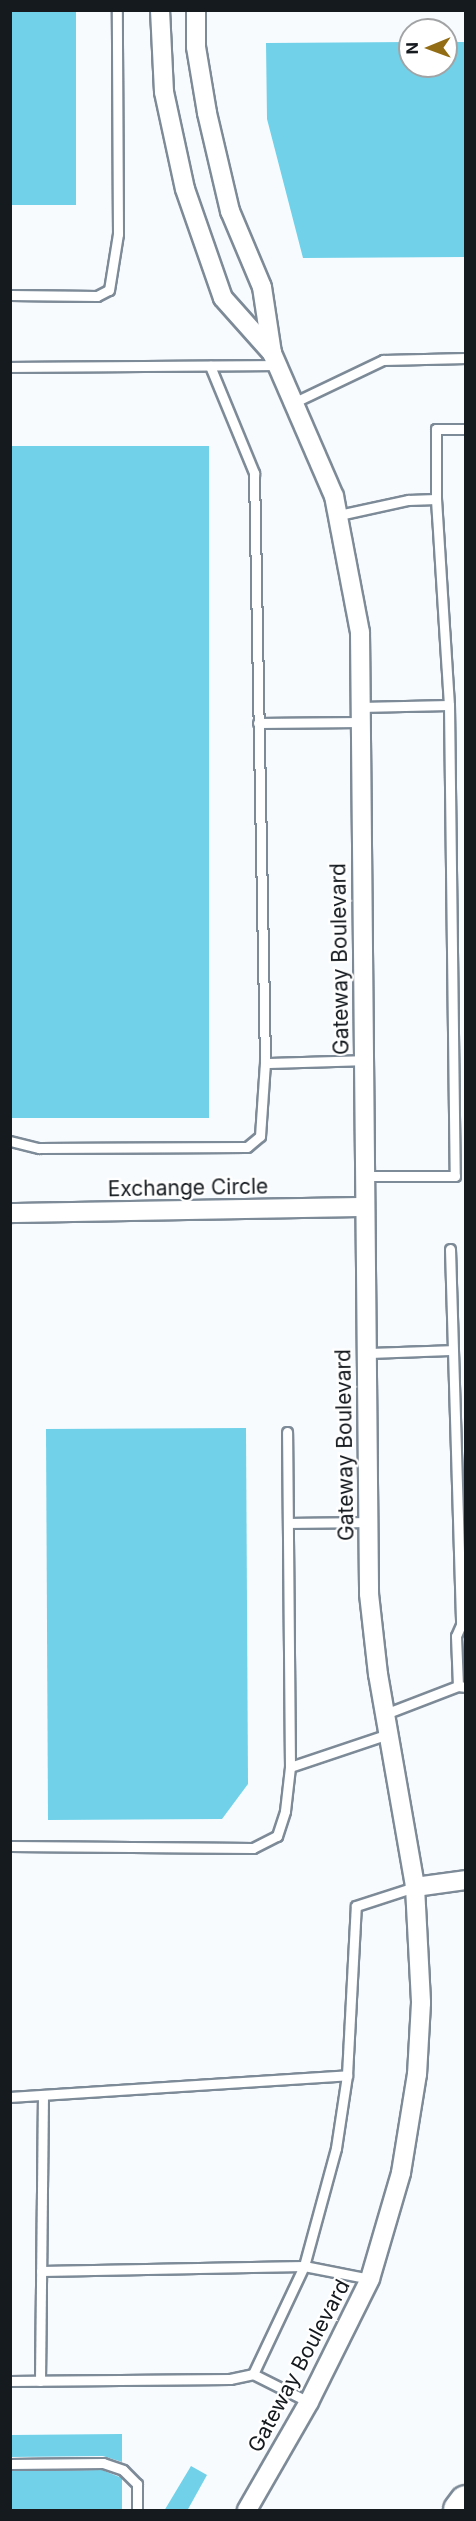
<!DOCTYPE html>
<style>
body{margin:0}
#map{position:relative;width:476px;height:2521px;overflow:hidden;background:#f8fbfe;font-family:Inter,sans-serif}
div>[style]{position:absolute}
.building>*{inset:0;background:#70d1e9;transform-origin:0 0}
.roads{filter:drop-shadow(2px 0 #7d8a97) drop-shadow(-2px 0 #7d8a97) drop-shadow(0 2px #7d8a97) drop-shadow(0 -2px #7d8a97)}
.lane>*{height:9px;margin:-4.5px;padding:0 4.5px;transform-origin:4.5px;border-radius:4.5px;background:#fff}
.street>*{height:18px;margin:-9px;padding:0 9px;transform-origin:9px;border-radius:9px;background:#fff}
.highway>*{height:32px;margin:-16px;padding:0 16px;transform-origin:16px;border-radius:16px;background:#fff}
span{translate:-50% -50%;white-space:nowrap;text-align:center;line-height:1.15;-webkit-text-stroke:4.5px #fff;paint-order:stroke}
.street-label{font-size:21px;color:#151a1f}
.frame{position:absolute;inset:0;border:12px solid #151a1f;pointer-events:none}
.north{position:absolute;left:398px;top:18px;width:60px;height:60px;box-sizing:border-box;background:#fff;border:2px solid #a1a3a5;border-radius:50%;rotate:269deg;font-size:16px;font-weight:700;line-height:24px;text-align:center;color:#151a1f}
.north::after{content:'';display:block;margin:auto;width:21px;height:27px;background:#936d15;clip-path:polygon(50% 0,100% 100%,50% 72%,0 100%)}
</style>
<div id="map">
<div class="building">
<div style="left:10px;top:10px;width:66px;height:195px"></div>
<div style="clip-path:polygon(410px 42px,410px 66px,446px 66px,446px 42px,465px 42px,465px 257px,303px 258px,267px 119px,266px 43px)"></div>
<div style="left:209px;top:446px;width:672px;height:199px;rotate:90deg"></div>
<div style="clip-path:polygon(246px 1428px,248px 1784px,222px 1819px,48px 1820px,46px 1429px)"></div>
<div style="clip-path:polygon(122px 2434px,122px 2462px,103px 2456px,10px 2457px,10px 2435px)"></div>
<div style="clip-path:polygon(191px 2466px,207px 2475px,187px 2511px,164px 2511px)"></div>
<div style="clip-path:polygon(102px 2470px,122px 2478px,122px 2511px,10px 2511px,10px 2471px)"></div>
</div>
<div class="roads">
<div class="lane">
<div style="left:10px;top:295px;width:87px;rotate:0.7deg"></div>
<div style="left:97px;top:296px;width:13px;rotate:-27deg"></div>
<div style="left:109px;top:290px;width:57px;rotate:-80.9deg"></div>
<div style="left:118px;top:234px;width:224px;rotate:-90.3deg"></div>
<div style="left:210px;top:366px;width:116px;rotate:67.6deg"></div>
<div style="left:254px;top:473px;width:590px;rotate:88.93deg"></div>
<div style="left:265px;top:1063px;width:99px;rotate:-1.7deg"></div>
<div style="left:10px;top:367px;width:268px;rotate:-0.4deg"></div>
<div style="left:295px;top:402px;width:98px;rotate:-25.5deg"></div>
<div style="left:383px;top:360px;width:83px;rotate:-1.4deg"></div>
<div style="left:436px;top:499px;width:70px;rotate:-90deg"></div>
<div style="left:436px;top:429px;width:30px"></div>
<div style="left:339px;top:515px;width:71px;rotate:-12.3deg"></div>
<div style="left:408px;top:500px;width:28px;rotate:-2deg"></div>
<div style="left:436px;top:499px;width:206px;rotate:86.4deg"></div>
<div style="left:360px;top:707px;width:89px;rotate:-1.3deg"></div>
<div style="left:449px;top:705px;width:471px;rotate:89.3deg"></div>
<div style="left:455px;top:1176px;width:90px;rotate:180deg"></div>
<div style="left:258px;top:723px;width:103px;rotate:-0.6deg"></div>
<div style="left:10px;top:1141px;width:30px;rotate:14deg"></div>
<div style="left:39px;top:1148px;width:208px;rotate:-0.3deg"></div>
<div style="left:247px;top:1147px;width:17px;rotate:-40deg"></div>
<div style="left:260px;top:1136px;width:73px;rotate:-86.1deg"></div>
<div style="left:450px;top:1249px;width:376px;rotate:88.3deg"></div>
<div style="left:367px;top:1353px;width:85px;rotate:-2deg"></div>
<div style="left:289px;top:1523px;width:80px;rotate:-0.7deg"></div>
<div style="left:458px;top:1686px;width:50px;rotate:-92.3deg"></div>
<div style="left:456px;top:1636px;width:12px;rotate:-66deg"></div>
<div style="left:461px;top:1625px;width:5px"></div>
<div style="left:385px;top:1714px;width:78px;rotate:-21deg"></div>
<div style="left:458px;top:1686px;width:8px;rotate:7deg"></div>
<div style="left:290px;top:1767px;width:103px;rotate:-18.6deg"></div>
<div style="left:10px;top:1846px;width:243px;rotate:0.5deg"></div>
<div style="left:253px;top:1848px;width:27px;rotate:-27deg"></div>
<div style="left:277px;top:1836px;width:26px;rotate:-72deg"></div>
<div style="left:285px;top:1811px;width:44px;rotate:-83.5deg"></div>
<div style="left:290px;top:1767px;width:335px;rotate:-90.5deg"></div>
<div style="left:10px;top:2097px;width:338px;rotate:-3.7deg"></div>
<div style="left:41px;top:2271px;width:263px;rotate:-1.1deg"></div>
<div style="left:304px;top:2266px;width:67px;rotate:11.1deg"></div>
<div style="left:253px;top:2374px;width:63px;rotate:26.6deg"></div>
<div style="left:10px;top:2381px;width:220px;rotate:-0.5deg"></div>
<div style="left:230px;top:2379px;width:24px;rotate:-12deg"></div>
<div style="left:253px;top:2374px;width:119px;rotate:-64.7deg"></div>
<div style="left:304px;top:2266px;width:122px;rotate:-74.8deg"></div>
<div style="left:336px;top:2148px;width:74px;rotate:-81.4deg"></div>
<div style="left:347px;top:2075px;width:169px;rotate:-87deg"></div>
<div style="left:356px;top:1906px;width:62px;rotate:-17.9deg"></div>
<div style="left:40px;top:2381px;width:284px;rotate:-89.4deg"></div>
<div style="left:10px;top:2464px;width:93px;rotate:-0.6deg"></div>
<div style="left:103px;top:2463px;width:21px;rotate:19deg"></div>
<div style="left:123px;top:2470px;width:20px;rotate:45deg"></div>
<div style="left:137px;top:2484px;width:26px;rotate:90deg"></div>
</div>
<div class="street">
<div style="left:160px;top:10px;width:82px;rotate:87.2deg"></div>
<div style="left:164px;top:92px;width:99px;rotate:77.8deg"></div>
<div style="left:185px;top:189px;width:115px;rotate:70.8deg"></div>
<div style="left:223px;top:298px;width:74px;rotate:48.3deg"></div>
<div style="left:196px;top:10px;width:37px;rotate:90deg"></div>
<div style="left:196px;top:47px;width:67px;rotate:80.5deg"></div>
<div style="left:207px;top:113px;width:101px;rotate:76.8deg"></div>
<div style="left:230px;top:211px;width:82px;rotate:67.2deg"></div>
<div style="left:262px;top:287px;width:67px;rotate:81.4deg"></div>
<div style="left:272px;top:353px;width:156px;rotate:66.6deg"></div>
<div style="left:334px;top:496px;width:138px;rotate:79.2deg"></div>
<div style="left:360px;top:632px;width:962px;rotate:89.46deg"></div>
<div style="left:369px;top:1594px;width:81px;rotate:83.6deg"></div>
<div style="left:378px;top:1674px;width:216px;rotate:80.1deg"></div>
<div style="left:415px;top:1887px;width:116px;rotate:87deg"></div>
<div style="left:421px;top:2003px;width:71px;rotate:93.2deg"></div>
<div style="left:417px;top:2074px;width:100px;rotate:99.2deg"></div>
<div style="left:401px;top:2173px;width:110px;rotate:106.3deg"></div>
<div style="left:370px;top:2279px;width:137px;rotate:116.4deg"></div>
<div style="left:309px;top:2402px;width:125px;rotate:119.9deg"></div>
<div style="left:10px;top:1213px;width:355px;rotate:-1deg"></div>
<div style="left:415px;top:1887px;width:51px;rotate:-7.8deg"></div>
</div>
<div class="highway">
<div style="left:460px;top:2510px;width:10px;rotate:-53deg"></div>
</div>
</div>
<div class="street-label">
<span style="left:340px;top:959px;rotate:-91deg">Gateway Boulevard</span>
<span style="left:188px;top:1188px;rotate:-1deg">Exchange Circle</span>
<span style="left:345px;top:1445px;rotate:-91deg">Gateway Boulevard</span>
<span style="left:299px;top:2366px;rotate:-62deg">Gateway Boulevard</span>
</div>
<div class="frame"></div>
<div class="north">N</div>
</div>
